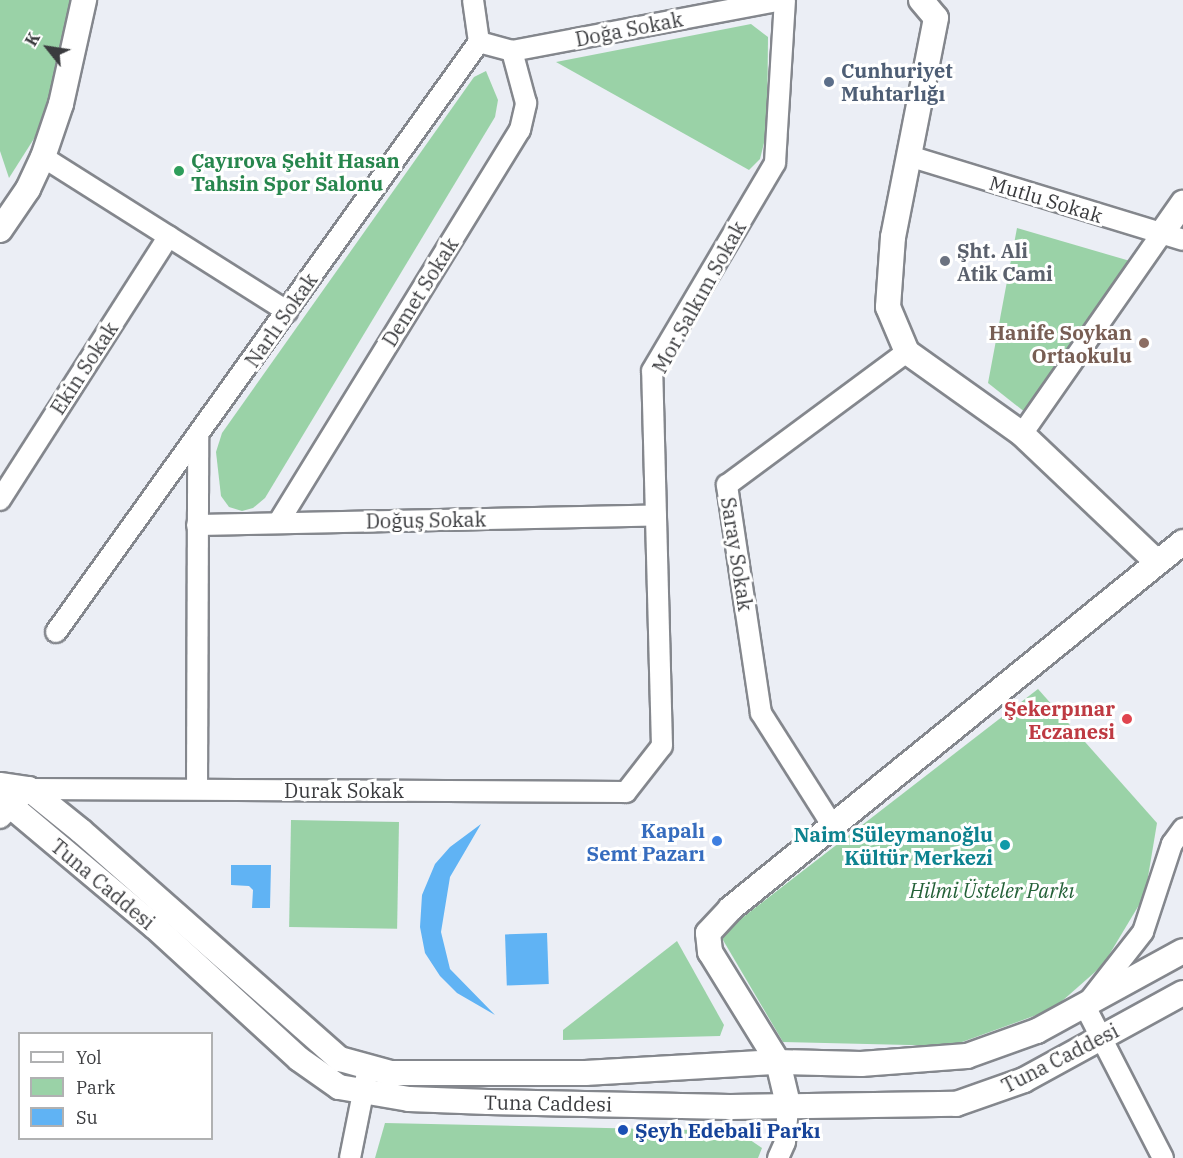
<!DOCTYPE html>
<meta charset="utf-8">
<style>
body{margin:0}
#map{position:relative;width:1183px;height:1158px;overflow:hidden;background:#ebeef5;font-family:"IBM Plex Serif",serif}
div>[style]{position:absolute}
.green>*{inset:0;background:#9ad2a7;transform-origin:0 0}
.water>*{inset:0;background:#60b3f4;transform-origin:0 0}
.roads{filter:drop-shadow(2px 0 #84878d) drop-shadow(-2px 0 #84878d) drop-shadow(0 2px #84878d) drop-shadow(0 -2px #84878d)}
.minor>*{height:20px;margin:-10px;padding:0 10px;transform-origin:10px;border-radius:10px;background:#fff}
.tertiary>*{height:24px;margin:-12px;padding:0 12px;transform-origin:12px;border-radius:12px;background:#fff}
.dots>*{width:16px;height:16px;translate:-50% -50%;box-sizing:border-box;border:3px solid #fff;border-radius:50%}
span{translate:-50% -50%;white-space:nowrap;text-align:center;line-height:1.15;-webkit-text-stroke:6px #fff;paint-order:stroke}
.street-label{font-size:20px;color:#3a3b3e}
.service-label{font-size:20px;color:#4e5e75;font-weight:700}
.left{translate:0 -50%;text-align:left}
.leisure-label{font-size:20px;color:#27864d;font-weight:700}
.worship-label{font-size:20px;color:#5b616d;font-weight:700}
.education-label{font-size:20px;color:#785e54;font-weight:700}
.right{translate:-100% -50%;text-align:right}
.health-label{font-size:20px;color:#be3a42;font-weight:700}
.shop-label{font-size:20px;color:#366cbe;font-weight:700}
.culture-label{font-size:20px;color:#0d838f;font-weight:700}
.park-label{font-size:20px;color:#246138;font-style:italic}
.transit-label{font-size:20px;color:#164399;font-weight:700}
.legend{position:absolute;left:18px;top:1032px;width:195px;height:108px;box-sizing:border-box;background:#fff;border:2px solid #b0b1b2;margin:0;padding:8px 10px;list-style:none;font-size:18px;color:#3a3b3e}
.legend li{display:flex;align-items:center;gap:12px;height:30px}
.legend b{width:30px;border:2px solid #b0b1b2}
.north{position:absolute;left:18px;top:18px;width:60px;height:60px;-webkit-text-stroke:4px #fff;paint-order:stroke;rotate:300deg;font-size:16px;font-weight:700;line-height:24px;text-align:center;color:#3a3b3e}
.north::after{content:'';display:block;margin:auto;width:21px;height:27px;background:#3a3b3e;clip-path:polygon(50% 0,100% 100%,50% 72%,0 100%)}
</style>
<div id="map">
<div class="green">
<div style="clip-path:polygon(0 0,75px 0,49px 115px,9px 178px,0 151px)"></div>
<div style="clip-path:polygon(751px 24px,768px 37px,767px 131px,760px 159px,749px 170px,556px 62px)"></div>
<div style="clip-path:polygon(486px 71px,498px 100px,495px 117px,265px 498px,253px 508px,242px 511px,229px 507px,221px 496px,216px 452px,222px 433px,474px 77px)"></div>
<div style="clip-path:polygon(1017px 228px,1130px 261px,1026px 413px,988px 383px)"></div>
<div style="clip-path:polygon(1038px 689px,1157px 823px,1145px 895px,1103px 965px,1053px 1009px,951px 1046px,783px 1042px,720px 935px)"></div>
<div style="left:291px;top:820px;width:108px;height:107px;rotate:1deg"></div>
<div style="clip-path:polygon(677px 941px,724px 1025px,720px 1036px,563px 1040px,563px 1030px)"></div>
<div style="clip-path:polygon(385px 1123px,737px 1131px,762px 1148px,758px 1158px,375px 1158px)"></div>
</div>
<div class="water">
<div style="clip-path:polygon(481px 824px,450px 877px,441px 932px,450px 969px,495px 1015px,457px 993px,440px 976px,425px 953px,420px 927px,422px 895px,435px 864px,450px 847px)"></div>
<div style="clip-path:polygon(231px 865px,271px 865px,270px 908px,252px 908px,253px 890px,249px 886px,231px 885px)"></div>
<div style="left:547px;top:933px;width:51px;height:42px;rotate:88deg"></div>
</div>
<div class="roads">
<div class="minor">
<div style="left:479px;top:42px;width:34px;rotate:15deg"></div>
<div style="left:512px;top:51px;width:274px;rotate:-10.7deg"></div>
<div style="left:909px;top:156px;width:287px;rotate:17deg"></div>
<div style="left:43px;top:157px;width:289px;rotate:32.3deg"></div>
<div style="left:1022px;top:434px;width:245px;rotate:-55.1deg"></div>
<div style="left:0;top:500px;width:313px;rotate:-57.4deg"></div>
<div style="left:278px;top:523px;width:462px;rotate:-58.4deg"></div>
<div style="left:520px;top:130px;width:28px;rotate:-77deg"></div>
<div style="left:526px;top:103px;width:54px;rotate:-105.1deg"></div>
<div style="left:197px;top:525px;width:459px;rotate:-1.2deg"></div>
<div style="left:56px;top:632px;width:726px;rotate:-54.36deg"></div>
<div style="left:479px;top:42px;width:42px;rotate:-98.1deg"></div>
<div style="left:197px;top:789px;width:352px;rotate:-89.8deg"></div>
<div style="left:0;top:818px;width:41px;rotate:-45deg"></div>
<div style="left:29px;top:789px;width:597px;rotate:0.29deg"></div>
<div style="left:626px;top:792px;width:58px;rotate:-52deg"></div>
<div style="left:662px;top:746px;width:375px;rotate:-91.5deg"></div>
<div style="left:652px;top:371px;width:242px;rotate:-59.4deg"></div>
<div style="left:775px;top:163px;width:163px;rotate:-86.5deg"></div>
<div style="left:832px;top:825px;width:133px;rotate:-122.4deg"></div>
<div style="left:761px;top:713px;width:231px;rotate:-98.5deg"></div>
<div style="left:727px;top:485px;width:224px;rotate:-36.5deg"></div>
<div style="left:350px;top:1158px;width:82px;rotate:-78.7deg"></div>
<div style="left:778px;top:1158px;width:17px;rotate:-66deg"></div>
<div style="left:785px;top:1142px;width:38px;rotate:-85deg"></div>
<div style="left:1163px;top:1158px;width:171px;rotate:-117.2deg"></div>
<div style="left:1085px;top:1006px;width:94px;rotate:-51.9deg"></div>
<div style="left:1143px;top:932px;width:93px;rotate:-71.8deg"></div>
<div style="left:1172px;top:844px;width:19px;rotate:-54deg"></div>
</div>
<div class="tertiary">
<div style="left:921px;top:0;width:23px;rotate:50deg"></div>
<div style="left:936px;top:18px;width:223px;rotate:101.1deg"></div>
<div style="left:893px;top:237px;width:70px;rotate:94.1deg"></div>
<div style="left:888px;top:307px;width:49px;rotate:67.1deg"></div>
<div style="left:907px;top:352px;width:141px;rotate:35.5deg"></div>
<div style="left:1022px;top:434px;width:186px;rotate:43.5deg"></div>
<div style="left:0;top:230px;width:50px;rotate:-55.7deg"></div>
<div style="left:28px;top:189px;width:35px;rotate:-65deg"></div>
<div style="left:43px;top:157px;width:56px;rotate:-71.2deg"></div>
<div style="left:61px;top:104px;width:107px;rotate:-77.5deg"></div>
<div style="left:1162px;top:233px;width:37px;rotate:-55deg"></div>
<div style="left:0;top:785px;width:29px;rotate:8deg"></div>
<div style="left:29px;top:789px;width:67px;rotate:38.9deg"></div>
<div style="left:81px;top:831px;width:345px;rotate:41.4deg"></div>
<div style="left:340px;top:1059px;width:53px;rotate:15.4deg"></div>
<div style="left:391px;top:1073px;width:194px"></div>
<div style="left:585px;top:1073px;width:193px;rotate:-3.3deg"></div>
<div style="left:778px;top:1062px;width:83px;rotate:1.4deg"></div>
<div style="left:861px;top:1064px;width:106px;rotate:-4.3deg"></div>
<div style="left:967px;top:1056px;width:74px;rotate:-19.7deg"></div>
<div style="left:1037px;top:1031px;width:166px;rotate:-28.7deg"></div>
<div style="left:0;top:791px;width:20px;rotate:53deg"></div>
<div style="left:12px;top:807px;width:187px;rotate:40deg"></div>
<div style="left:155px;top:927px;width:195px;rotate:42.5deg"></div>
<div style="left:299px;top:1059px;width:49px;rotate:35deg"></div>
<div style="left:339px;top:1087px;width:71px;rotate:9.7deg"></div>
<div style="left:409px;top:1099px;width:79px;rotate:2.2deg"></div>
<div style="left:488px;top:1102px;width:242px;rotate:1.2deg"></div>
<div style="left:730px;top:1107px;width:226px;rotate:-0.8deg"></div>
<div style="left:956px;top:1104px;width:72px;rotate:-19.4deg"></div>
<div style="left:1024px;top:1080px;width:181px;rotate:-28.7deg"></div>
<div style="left:788px;top:1104px;width:43px;rotate:-103.4deg"></div>
<div style="left:778px;top:1062px;width:129px;rotate:-121.7deg"></div>
<div style="left:710px;top:952px;width:19px;rotate:-96deg"></div>
<div style="left:708px;top:933px;width:33px;rotate:-47deg"></div>
<div style="left:730px;top:909px;width:583px;rotate:-39.01deg"></div>
</div>
</div>
<div class="dots">
<div style="left:829px;top:82px;background:#5c6f8a"></div>
<div style="left:179px;top:171px;background:#2e9e5b"></div>
<div style="left:945px;top:261px;background:#6b7280"></div>
<div style="left:1144px;top:343px;background:#8d6e63"></div>
<div style="left:1127px;top:719px;background:#e0444e"></div>
<div style="left:717px;top:841px;background:#3f7fe0"></div>
<div style="left:1005px;top:845px;background:#0f9aa8"></div>
<div style="left:623px;top:1130px;background:#1a4fb4"></div>
</div>
<div class="street-label">
<span style="left:629px;top:29px;rotate:-11deg">Doğa Sokak</span>
<span style="left:1046px;top:199px;rotate:17deg">Mutlu Sokak</span>
<span style="left:420px;top:292px;rotate:-58deg">Demet Sokak</span>
<span style="left:699px;top:297px;rotate:-61deg">Mor Salkım Sokak</span>
<span style="left:281px;top:320px;rotate:-55deg">Narlı Sokak</span>
<span style="left:84px;top:368px;rotate:-57deg">Ekin Sokak</span>
<span style="left:426px;top:520px;rotate:-1deg">Doğuş Sokak</span>
<span style="left:737px;top:554px;rotate:81deg">Saray Sokak</span>
<span style="left:344px;top:790px">Durak Sokak</span>
<span style="left:103px;top:884px;rotate:40deg">Tuna Caddesi</span>
<span style="left:1060px;top:1058px;rotate:-27deg">Tuna Caddesi</span>
<span style="left:548px;top:1103px;rotate:1deg">Tuna Caddesi</span>
</div>
<div class="service-label">
<span class="left" style="left:841px;top:82px">Cunhuriyet<br>Muhtarlığı</span>
</div>
<div class="leisure-label">
<span class="left" style="left:191px;top:172px">Çayırova Şehit Hasan<br>Tahsin Spor Salonu</span>
</div>
<div class="worship-label">
<span class="left" style="left:957px;top:262px">Şht. Ali<br>Atik Cami</span>
</div>
<div class="education-label">
<span class="right" style="left:1132px;top:344px">Hanife Soykan<br>Ortaokulu</span>
</div>
<div class="health-label">
<span class="right" style="left:1115px;top:720px">Şekerpınar<br>Eczanesi</span>
</div>
<div class="shop-label">
<span class="right" style="left:705px;top:842px">Kapalı<br>Semt Pazarı</span>
</div>
<div class="culture-label">
<span class="right" style="left:993px;top:846px">Naim Süleymanoğlu<br>Kültür Merkezi</span>
</div>
<div class="park-label">
<span style="left:992px;top:890px">Hilmi Üsteler Parkı</span>
</div>
<div class="transit-label">
<span class="left" style="left:635px;top:1130px">Şeyh Edebali Parkı</span>
</div>
<ul class="legend">
<li><b style="height:8px;background:#fff"></b>Yol</li>
<li><b style="height:16px;background:#9ad2a7"></b>Park</li>
<li><b style="height:16px;background:#60b3f4"></b>Su</li>
</ul>
<div class="north">K</div>
</div>
